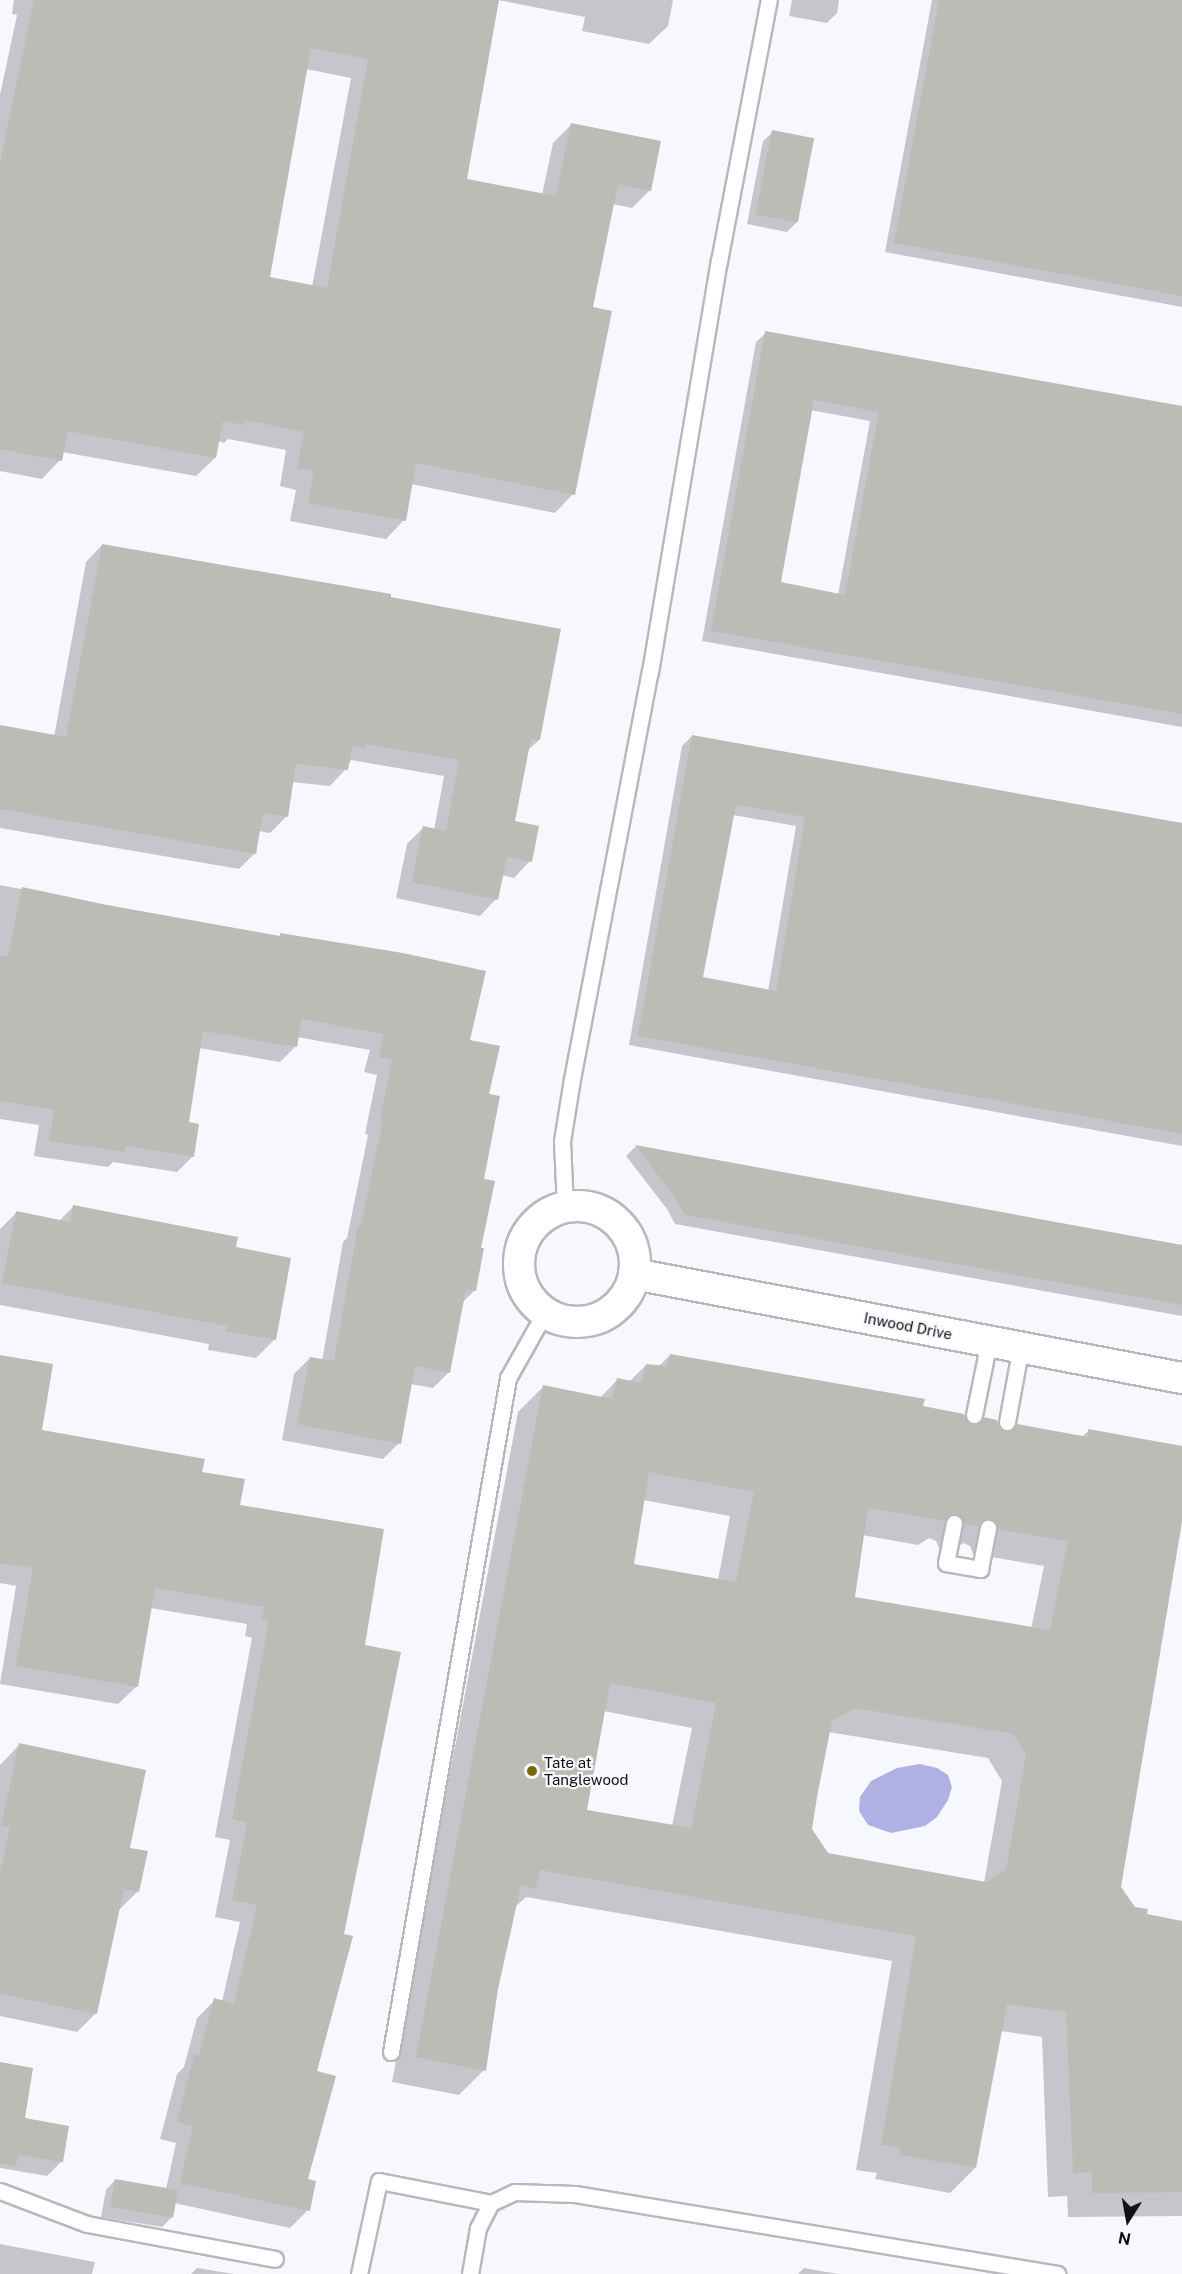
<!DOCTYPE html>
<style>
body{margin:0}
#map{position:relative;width:1182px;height:2274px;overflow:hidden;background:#f7f8fe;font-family:"Public Sans",sans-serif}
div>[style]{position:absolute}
.water>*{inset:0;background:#afb1e5}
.shadow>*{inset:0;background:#0003}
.building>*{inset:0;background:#bcbbb5;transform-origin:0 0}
.roads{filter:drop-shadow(2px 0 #b7b7bd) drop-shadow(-2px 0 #b7b7bd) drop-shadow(0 2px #b7b7bd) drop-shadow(0 -2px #b7b7bd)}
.service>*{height:15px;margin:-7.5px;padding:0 7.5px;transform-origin:7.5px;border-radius:7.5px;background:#fff}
.minor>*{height:30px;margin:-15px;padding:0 15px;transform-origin:15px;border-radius:15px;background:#fff}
.minor>.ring{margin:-15px;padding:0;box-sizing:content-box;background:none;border:30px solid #fff;border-radius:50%}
.dots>*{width:16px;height:16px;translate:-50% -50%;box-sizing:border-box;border:3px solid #f7f8fe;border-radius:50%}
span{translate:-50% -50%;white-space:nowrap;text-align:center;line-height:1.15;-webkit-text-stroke:4.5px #f7f8fe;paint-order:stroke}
.street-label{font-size:15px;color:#121214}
.poi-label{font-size:15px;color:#121214}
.left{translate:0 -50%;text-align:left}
.north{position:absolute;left:1098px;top:2190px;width:60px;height:60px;-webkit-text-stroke:4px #f7f8fe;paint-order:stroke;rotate:191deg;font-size:16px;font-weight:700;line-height:24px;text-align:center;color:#121214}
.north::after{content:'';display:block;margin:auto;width:21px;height:27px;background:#121214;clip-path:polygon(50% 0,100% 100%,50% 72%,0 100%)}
</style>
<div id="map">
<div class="water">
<div style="clip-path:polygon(920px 1764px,937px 1768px,948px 1775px,952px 1787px,948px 1800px,937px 1817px,925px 1826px,891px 1833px,868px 1825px,859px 1811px,860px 1797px,871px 1781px,897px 1768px)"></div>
</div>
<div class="shadow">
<div style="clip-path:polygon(evenodd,14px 0,673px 0,668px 26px,649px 44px,582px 31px,585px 17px,498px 0,465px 180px,542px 195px,553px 143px,572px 124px,650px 190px,632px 208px,612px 204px,591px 308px,573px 494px,555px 513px,411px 484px,404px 520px,386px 539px,290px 521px,296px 490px,280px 486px,286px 450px,228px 439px,224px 443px,218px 441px,215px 458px,196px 476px,62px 452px,60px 460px,42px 479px,0 471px,0 95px,17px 15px,12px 14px,14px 0,306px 69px,351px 78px,312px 287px,268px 279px,306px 69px)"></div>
<div style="clip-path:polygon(792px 0,839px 0,837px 13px,827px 23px,789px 16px)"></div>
<div style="clip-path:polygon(932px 0,1182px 0,1182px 307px,885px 252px)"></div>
<div style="clip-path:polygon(773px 132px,797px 222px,787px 232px,747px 224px,763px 141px)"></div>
<div style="clip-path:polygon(evenodd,766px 333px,1182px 408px,1182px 727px,702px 641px,756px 342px,766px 333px,810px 410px,870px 421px,838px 595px,779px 583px,810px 410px)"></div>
<div style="clip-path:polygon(102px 545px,389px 598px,539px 740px,527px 751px,514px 822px,530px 861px,514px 878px,501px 875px,496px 899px,480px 916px,396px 898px,407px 844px,423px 828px,434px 830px,444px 776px,351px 760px,346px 769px,330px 786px,292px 782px,286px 817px,270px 833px,259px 831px,255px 853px,239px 869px,0 828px,0 726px,54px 737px,86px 562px)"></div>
<div style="clip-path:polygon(evenodd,692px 736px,1182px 826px,1182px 1146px,629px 1045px,682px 746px,692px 736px,733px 815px,796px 826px,768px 991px,701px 979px,733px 815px)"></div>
<div style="clip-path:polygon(0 885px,278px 938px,281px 934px,468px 1041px,487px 1095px,479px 1249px,475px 1290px,462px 1303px,449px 1372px,433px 1388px,410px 1384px,399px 1443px,383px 1459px,282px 1440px,294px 1374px,310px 1358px,322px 1361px,343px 1242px,347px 1238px,368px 1135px,365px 1134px,377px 1075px,364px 1072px,370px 1050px,297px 1037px,296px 1046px,280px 1062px,199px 1048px,187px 1123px,193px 1156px,177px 1172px,113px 1162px,108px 1167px,34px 1156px,39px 1125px,0 1119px)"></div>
<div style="clip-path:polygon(635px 1147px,1182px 1246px,1182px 1316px,675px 1224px,667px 1209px,626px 1156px)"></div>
<div style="clip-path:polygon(73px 1207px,234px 1249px,289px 1259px,274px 1340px,256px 1358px,208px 1350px,209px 1344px,0 1305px,0 1229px,16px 1213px,59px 1221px)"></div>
<div style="clip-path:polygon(evenodd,670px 1355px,922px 1407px,1006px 1433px,1017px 1425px,1082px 1437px,1089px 1430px,1182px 1448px,1182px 1513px,1119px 1887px,1134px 1908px,1145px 1915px,1182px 1922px,1182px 2216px,1068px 2217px,1067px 2196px,1048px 2197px,1042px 2037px,1001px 2031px,975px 2168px,950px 2193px,875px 2179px,877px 2173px,856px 2170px,892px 1961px,526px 1897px,514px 1908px,497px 1989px,484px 2070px,459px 2095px,392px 2082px,518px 1412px,543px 1387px,600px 1398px,617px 1380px,629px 1382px,646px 1365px,659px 1366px,670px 1355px,643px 1500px,730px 1516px,718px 1580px,632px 1565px,643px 1500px,670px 1355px,862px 1535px,918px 1545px,929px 1538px,936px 1541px,939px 1548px,952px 1551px,963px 1543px,970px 1546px,973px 1554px,1044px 1566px,1031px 1629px,853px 1598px,862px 1535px,670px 1355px,603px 1711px,692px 1728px,672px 1826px,585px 1811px,603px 1711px,670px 1355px,828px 1732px,988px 1758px,1002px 1781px,984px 1883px,827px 1854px,810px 1830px,828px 1732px)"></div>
<div style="clip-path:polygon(0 1356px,40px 1431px,200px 1473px,239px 1506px,363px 1646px,316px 2072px,306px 2180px,308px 2210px,290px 2228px,174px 2203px,172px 2217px,162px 2227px,101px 2217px,106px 2190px,115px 2180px,166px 2189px,176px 2143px,160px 2139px,177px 2074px,184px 2067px,197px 2018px,215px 2000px,222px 2002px,240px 1922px,215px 1917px,230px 1840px,215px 1837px,252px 1638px,245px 1636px,247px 1624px,150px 1608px,136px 1687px,118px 1704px,0 1684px,16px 1586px,0 1583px)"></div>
<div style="clip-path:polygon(19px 1745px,128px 1849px,138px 1891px,118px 1911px,96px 2013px,77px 2032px,0 2016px,0 1765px)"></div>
<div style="clip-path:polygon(0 2064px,23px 2120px,62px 2161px,47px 2176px,0 2168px)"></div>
<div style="clip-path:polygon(0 2244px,95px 2262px,92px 2274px,0 2274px)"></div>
<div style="clip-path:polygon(197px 2268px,234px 2274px,191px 2274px)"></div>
<div style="clip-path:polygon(804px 2268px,838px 2274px,798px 2274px)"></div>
</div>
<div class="building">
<div style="clip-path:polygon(evenodd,34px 0,499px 0,467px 179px,556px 196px,571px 123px,661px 141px,651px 191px,618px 184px,593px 307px,612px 311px,575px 495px,416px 463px,406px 521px,308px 503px,314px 471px,297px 468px,304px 432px,245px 420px,244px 425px,223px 421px,216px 458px,68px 431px,62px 461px,0 449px,0 162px,34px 0,311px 48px,368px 59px,327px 288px,270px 277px,311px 48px)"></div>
<div style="clip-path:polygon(939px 0,1182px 0,1182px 296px,894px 243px)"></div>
<div style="left:772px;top:130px;width:43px;height:86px;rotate:11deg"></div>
<div style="clip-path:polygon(evenodd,765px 331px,1182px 406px,1182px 714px,711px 631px,765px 331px,814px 400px,879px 412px,845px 595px,781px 582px,814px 400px)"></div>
<div style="clip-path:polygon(102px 544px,391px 594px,391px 597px,561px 629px,540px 740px,531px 739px,515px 821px,539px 826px,532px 862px,507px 857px,498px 900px,412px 882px,423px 826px,446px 831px,459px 760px,366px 744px,365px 748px,352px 746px,348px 770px,296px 764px,288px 817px,263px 813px,256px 854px,0 809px,0 725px,66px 737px)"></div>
<div style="clip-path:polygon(evenodd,692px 735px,1182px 823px,1182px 1134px,638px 1036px,692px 735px,736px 805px,805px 817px,776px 991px,703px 977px,736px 805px)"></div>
<div style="clip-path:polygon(22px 887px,107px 905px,280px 936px,280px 933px,403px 953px,486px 971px,470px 1040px,500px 1046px,489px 1094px,500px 1096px,484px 1179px,495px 1181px,481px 1248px,484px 1248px,476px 1291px,466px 1289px,450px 1373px,415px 1366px,401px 1444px,297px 1424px,310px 1357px,334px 1361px,358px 1225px,361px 1225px,383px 1120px,380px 1118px,392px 1060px,379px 1057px,384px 1034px,302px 1019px,297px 1047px,203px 1031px,189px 1122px,199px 1124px,194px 1157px,126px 1146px,125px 1152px,49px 1141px,54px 1110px,0 1101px,0 956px,8px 957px)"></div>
<div style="clip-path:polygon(635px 1145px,1182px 1245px,1182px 1305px,685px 1215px,676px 1199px)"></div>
<div style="clip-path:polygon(73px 1205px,238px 1237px,236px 1247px,291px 1258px,276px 1340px,225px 1331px,227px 1326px,2px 1283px,16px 1211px,70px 1222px)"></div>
<div style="clip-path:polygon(evenodd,670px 1354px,925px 1399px,923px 1406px,964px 1414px,967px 1422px,972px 1424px,978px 1424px,983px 1417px,997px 1420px,1000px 1429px,1006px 1432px,1014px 1429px,1017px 1424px,1088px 1437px,1088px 1429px,1182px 1446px,1182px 1522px,1121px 1887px,1135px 1907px,1148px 1909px,1147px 1914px,1182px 1921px,1182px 2192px,1092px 2193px,1092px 2172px,1073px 2173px,1066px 2012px,1007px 2004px,976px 2168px,899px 2155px,901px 2148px,881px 2145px,916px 1936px,540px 1870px,536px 1889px,521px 1885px,498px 1989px,486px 2071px,416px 2057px,543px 1385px,612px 1399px,617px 1378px,641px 1383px,646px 1364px,667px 1366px,670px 1354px,649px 1472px,754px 1492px,736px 1582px,634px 1564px,649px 1472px,670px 1354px,868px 1508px,945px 1521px,947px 1516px,955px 1513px,961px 1516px,964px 1524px,978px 1526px,981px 1521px,989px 1518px,995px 1521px,998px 1529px,1068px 1541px,1050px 1630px,855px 1597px,868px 1508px,670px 1354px,610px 1683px,716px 1703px,691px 1828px,587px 1810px,610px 1683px,670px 1354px,855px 1708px,1013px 1734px,1026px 1755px,1006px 1870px,986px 1882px,828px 1853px,812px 1829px,817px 1797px,832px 1721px,855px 1708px)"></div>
<div style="clip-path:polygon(0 1355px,53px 1364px,42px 1430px,205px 1459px,202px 1472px,245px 1479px,240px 1505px,384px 1529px,365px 1645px,401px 1652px,344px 1934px,353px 1936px,317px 2071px,336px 2076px,308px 2179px,316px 2181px,310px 2211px,180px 2183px,193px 2126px,177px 2122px,194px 2054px,199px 2056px,214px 1998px,234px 2004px,257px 1905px,232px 1900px,247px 1823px,232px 1819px,269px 1620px,262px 1619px,264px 1607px,155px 1588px,138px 1687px,16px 1666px,33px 1568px,0 1563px)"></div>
<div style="clip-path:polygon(19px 1743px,146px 1770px,130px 1848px,148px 1851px,139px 1892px,124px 1889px,97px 2014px,0 1994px,0 1872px,10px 1827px,1px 1826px)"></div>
<div style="clip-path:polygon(0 2062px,33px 2068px,25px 2118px,69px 2126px,63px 2162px,18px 2155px,16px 2166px,0 2164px)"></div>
<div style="left:115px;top:2179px;width:64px;height:28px;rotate:10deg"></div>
</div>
<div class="roads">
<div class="service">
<div style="left:565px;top:1207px;width:66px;rotate:-92.6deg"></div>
<div style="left:562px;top:1141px;width:63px;rotate:-80.8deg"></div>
<div style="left:572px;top:1079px;width:414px;rotate:-79.2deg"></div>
<div style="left:650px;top:672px;width:417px;rotate:-80.5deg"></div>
<div style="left:719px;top:261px;width:266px;rotate:-79.2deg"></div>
<div style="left:974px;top:1415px;width:76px;rotate:-78.5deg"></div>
<div style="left:1007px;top:1422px;width:77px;rotate:-79.6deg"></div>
<div style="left:954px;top:1523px;width:41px;rotate:101.3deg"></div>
<div style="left:946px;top:1563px;width:35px;rotate:10deg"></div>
<div style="left:980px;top:1569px;width:42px;rotate:-79deg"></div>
<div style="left:391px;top:2052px;width:684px;rotate:-80.15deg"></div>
<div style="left:508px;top:1378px;width:76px;rotate:-60.7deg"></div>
<div style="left:0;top:2191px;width:93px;rotate:20.8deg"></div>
<div style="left:87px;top:2224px;width:191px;rotate:10.5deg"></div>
<div style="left:359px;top:2274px;width:95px;rotate:-77.9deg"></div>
<div style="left:379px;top:2181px;width:114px;rotate:11.1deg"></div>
<div style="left:470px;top:2274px;width:47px;rotate:-80.1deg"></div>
<div style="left:478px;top:2228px;width:28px;rotate:-63deg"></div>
<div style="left:491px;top:2203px;width:26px;rotate:-25deg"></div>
<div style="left:515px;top:2192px;width:60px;rotate:1.9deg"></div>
<div style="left:575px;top:2194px;width:489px;rotate:9.4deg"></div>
</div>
<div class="minor">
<div class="ring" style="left:519px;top:1206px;width:86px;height:86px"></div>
<div style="left:634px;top:1274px;width:558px;rotate:10.75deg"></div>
</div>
</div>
<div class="dots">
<div style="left:532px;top:1771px;background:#796800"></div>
</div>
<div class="street-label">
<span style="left:908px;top:1326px;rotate:11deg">Inwood Drive</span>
</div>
<div class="poi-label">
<span class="left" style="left:544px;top:1771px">Tate at<br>Tanglewood</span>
</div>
<div class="north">N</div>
</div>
